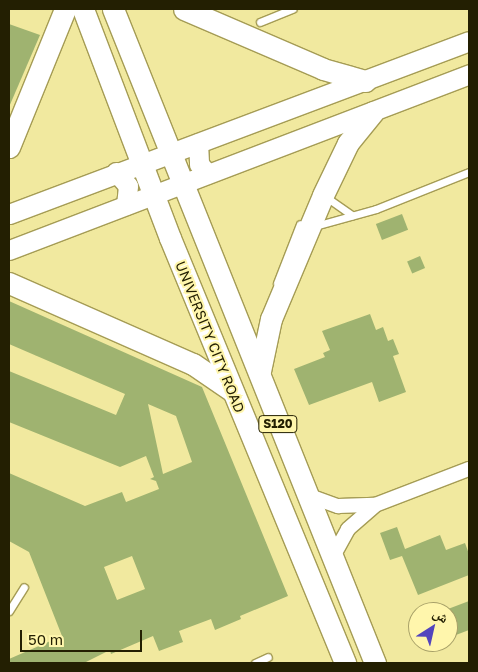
<!DOCTYPE html>
<meta charset="utf-8">
<style>
body{margin:0}
#map{position:relative;width:478px;height:672px;overflow:hidden;background:#f1e99f;font-family:"Golos Text","Noto Naskh Arabic",sans-serif}
div>[style]{position:absolute}
.building>*{inset:0;background:#9fb370;transform-origin:0 0}
.roads{filter:drop-shadow(1px 0 #a59c55) drop-shadow(-1px 0 #a59c55) drop-shadow(0 1px #a59c55) drop-shadow(0 -1px #a59c55)}
.lane>*{height:7px;margin:-3.5px;padding:0 3.5px;transform-origin:3.5px;border-radius:3.5px;background:#fff}
.street>*{height:14px;margin:-7px;padding:0 7px;transform-origin:7px;border-radius:7px;background:#fff}
.secondary>*{height:19px;margin:-9.5px;padding:0 9.5px;transform-origin:9.5px;border-radius:9.5px;background:#fff}
.primary>*{height:21px;margin:-10.5px;padding:0 10.5px;transform-origin:10.5px;border-radius:10.5px;background:#fff}
span{translate:-50% -50%;white-space:nowrap;text-align:center;line-height:1.15;-webkit-text-stroke:4px #fff6ac;paint-order:stroke}
.shield-label span{padding:1px 4px;background:#fff6ac;border:1px solid;border-radius:4px;-webkit-text-stroke-width:0}
.shield-label{font-size:12px;color:#231f02;font-weight:700}
.street-label{font-size:14px;color:#231f02}
.frame{position:absolute;inset:0;border:10px solid #231f02;pointer-events:none}
.north{position:absolute;left:408px;top:602px;width:50px;height:50px;box-sizing:border-box;background:#fff6ac;border:1px solid #a7a068;border-radius:50%;rotate:35deg;font-size:14px;font-weight:700;line-height:20px;text-align:center;color:#231f02}
.north::after{content:'';display:block;margin:auto;width:18px;height:22px;background:#5345bd;clip-path:polygon(50% 0,100% 100%,50% 72%,0 100%)}
.scale{position:absolute;left:20px;top:630px;width:122px;height:22px;box-sizing:border-box;border:2px solid #231f02;border-top:0;padding-left:6px;font-size:15px;line-height:18px;white-space:nowrap;color:#231f02;-webkit-text-stroke:4px #fff6ac;paint-order:stroke}
</style>
<div id="map">
<div class="building">
<div style="clip-path:polygon(9px 24px,40px 35px,9px 107px)"></div>
<div style="left:402px;top:214px;width:17px;height:28px;rotate:69deg"></div>
<div style="left:420px;top:256px;width:13px;height:14px;rotate:67deg"></div>
<div style="clip-path:polygon(evenodd,9px 301px,202px 387px,288px 596px,240px 616px,241px 619px,215px 630px,211px 619px,179px 631px,183px 642px,159px 651px,153px 636px,111px 654px,110px 650px,84px 663px,9px 663px,9px 659px,62px 636px,29px 552px,9px 541px,9px 473px,85px 506px,122px 492px,126px 502px,159px 489px,156px 481px,150px 479px,154px 477px,146px 456px,120px 467px,9px 422px,9px 371px,116px 415px,125px 394px,9px 344px,9px 301px,148px 404px,176px 416px,192px 462px,163px 474px,148px 404px,9px 301px,132px 556px,145px 589px,117px 600px,104px 567px,132px 556px)"></div>
<div style="clip-path:polygon(370px 314px,376px 330px,383px 327px,388px 341px,393px 339px,399px 354px,393px 356px,406px 392px,379px 402px,372px 382px,309px 405px,294px 369px,325px 357px,323px 353px,330px 350px,322px 331px)"></div>
<div style="clip-path:polygon(397px 527px,405px 549px,440px 535px,446px 550px,465px 543px,469px 554px,469px 575px,418px 595px,402px 556px,390px 560px,380px 533px)"></div>
<div style="clip-path:polygon(469px 601px,469px 630px,448px 638px,448px 609px)"></div>
</div>
<div class="roads">
<div class="lane">
<div style="left:260px;top:22px;width:35px;rotate:-22deg"></div>
<div style="left:326px;top:197px;width:32px;rotate:35deg"></div>
<div style="left:315px;top:226px;width:63px;rotate:-15.6deg"></div>
<div style="left:376px;top:209px;width:100px;rotate:-21.7deg"></div>
<div style="left:277px;top:283px;width:63px;rotate:-68.7deg"></div>
<div style="left:9px;top:611px;width:28px;rotate:-58deg"></div>
<div style="left:255px;top:663px;width:14px;rotate:-25deg"></div>
</div>
<div class="street">
<div style="left:307px;top:495px;width:33px;rotate:20deg"></div>
<div style="left:338px;top:506px;width:37px;rotate:-2deg"></div>
<div style="left:375px;top:505px;width:101px;rotate:-21deg"></div>
<div style="left:331px;top:560px;width:35px;rotate:-61deg"></div>
<div style="left:348px;top:529px;width:35px;rotate:-41deg"></div>
</div>
<div class="secondary">
<div style="left:198px;top:143px;width:21px;rotate:87deg"></div>
<div style="left:199px;top:164px;width:13px;rotate:48deg"></div>
<div style="left:116px;top:172px;width:18px;rotate:49deg"></div>
<div style="left:128px;top:186px;width:19px;rotate:96deg"></div>
<div style="left:9px;top:214px;width:491px;rotate:-20.6deg"></div>
<div style="left:9px;top:250px;width:493px;rotate:-20.9deg"></div>
</div>
<div class="primary">
<div style="left:83px;top:9px;width:245px;rotate:69.2deg"></div>
<div style="left:170px;top:238px;width:460px;rotate:67.6deg"></div>
<div style="left:113px;top:9px;width:705px;rotate:68.17deg"></div>
<div style="left:184px;top:9px;width:151px;rotate:23.3deg"></div>
<div style="left:323px;top:69px;width:44px;rotate:15.9deg"></div>
<div style="left:9px;top:147px;width:149px;rotate:-67.9deg"></div>
<div style="left:9px;top:283px;width:201px;rotate:23.8deg"></div>
<div style="left:193px;top:364px;width:46px;rotate:34.4deg"></div>
<div style="left:260px;top:371px;width:53px;rotate:-78.1deg"></div>
<div style="left:271px;top:319px;width:134px;rotate:-67.2deg"></div>
<div style="left:323px;top:195px;width:58px;rotate:-64.3deg"></div>
<div style="left:348px;top:143px;width:40px;rotate:-51deg"></div>
</div>
</div>
<div class="shield-label">
<span style="left:278px;top:424px">S120</span>
</div>
<div class="street-label">
<span style="left:210px;top:337px;rotate:68deg">UNIVERSITY CITY ROAD</span>
</div>
<div class="frame"></div>
<div class="north">ش</div>
<div class="scale">50 m</div>
</div>
